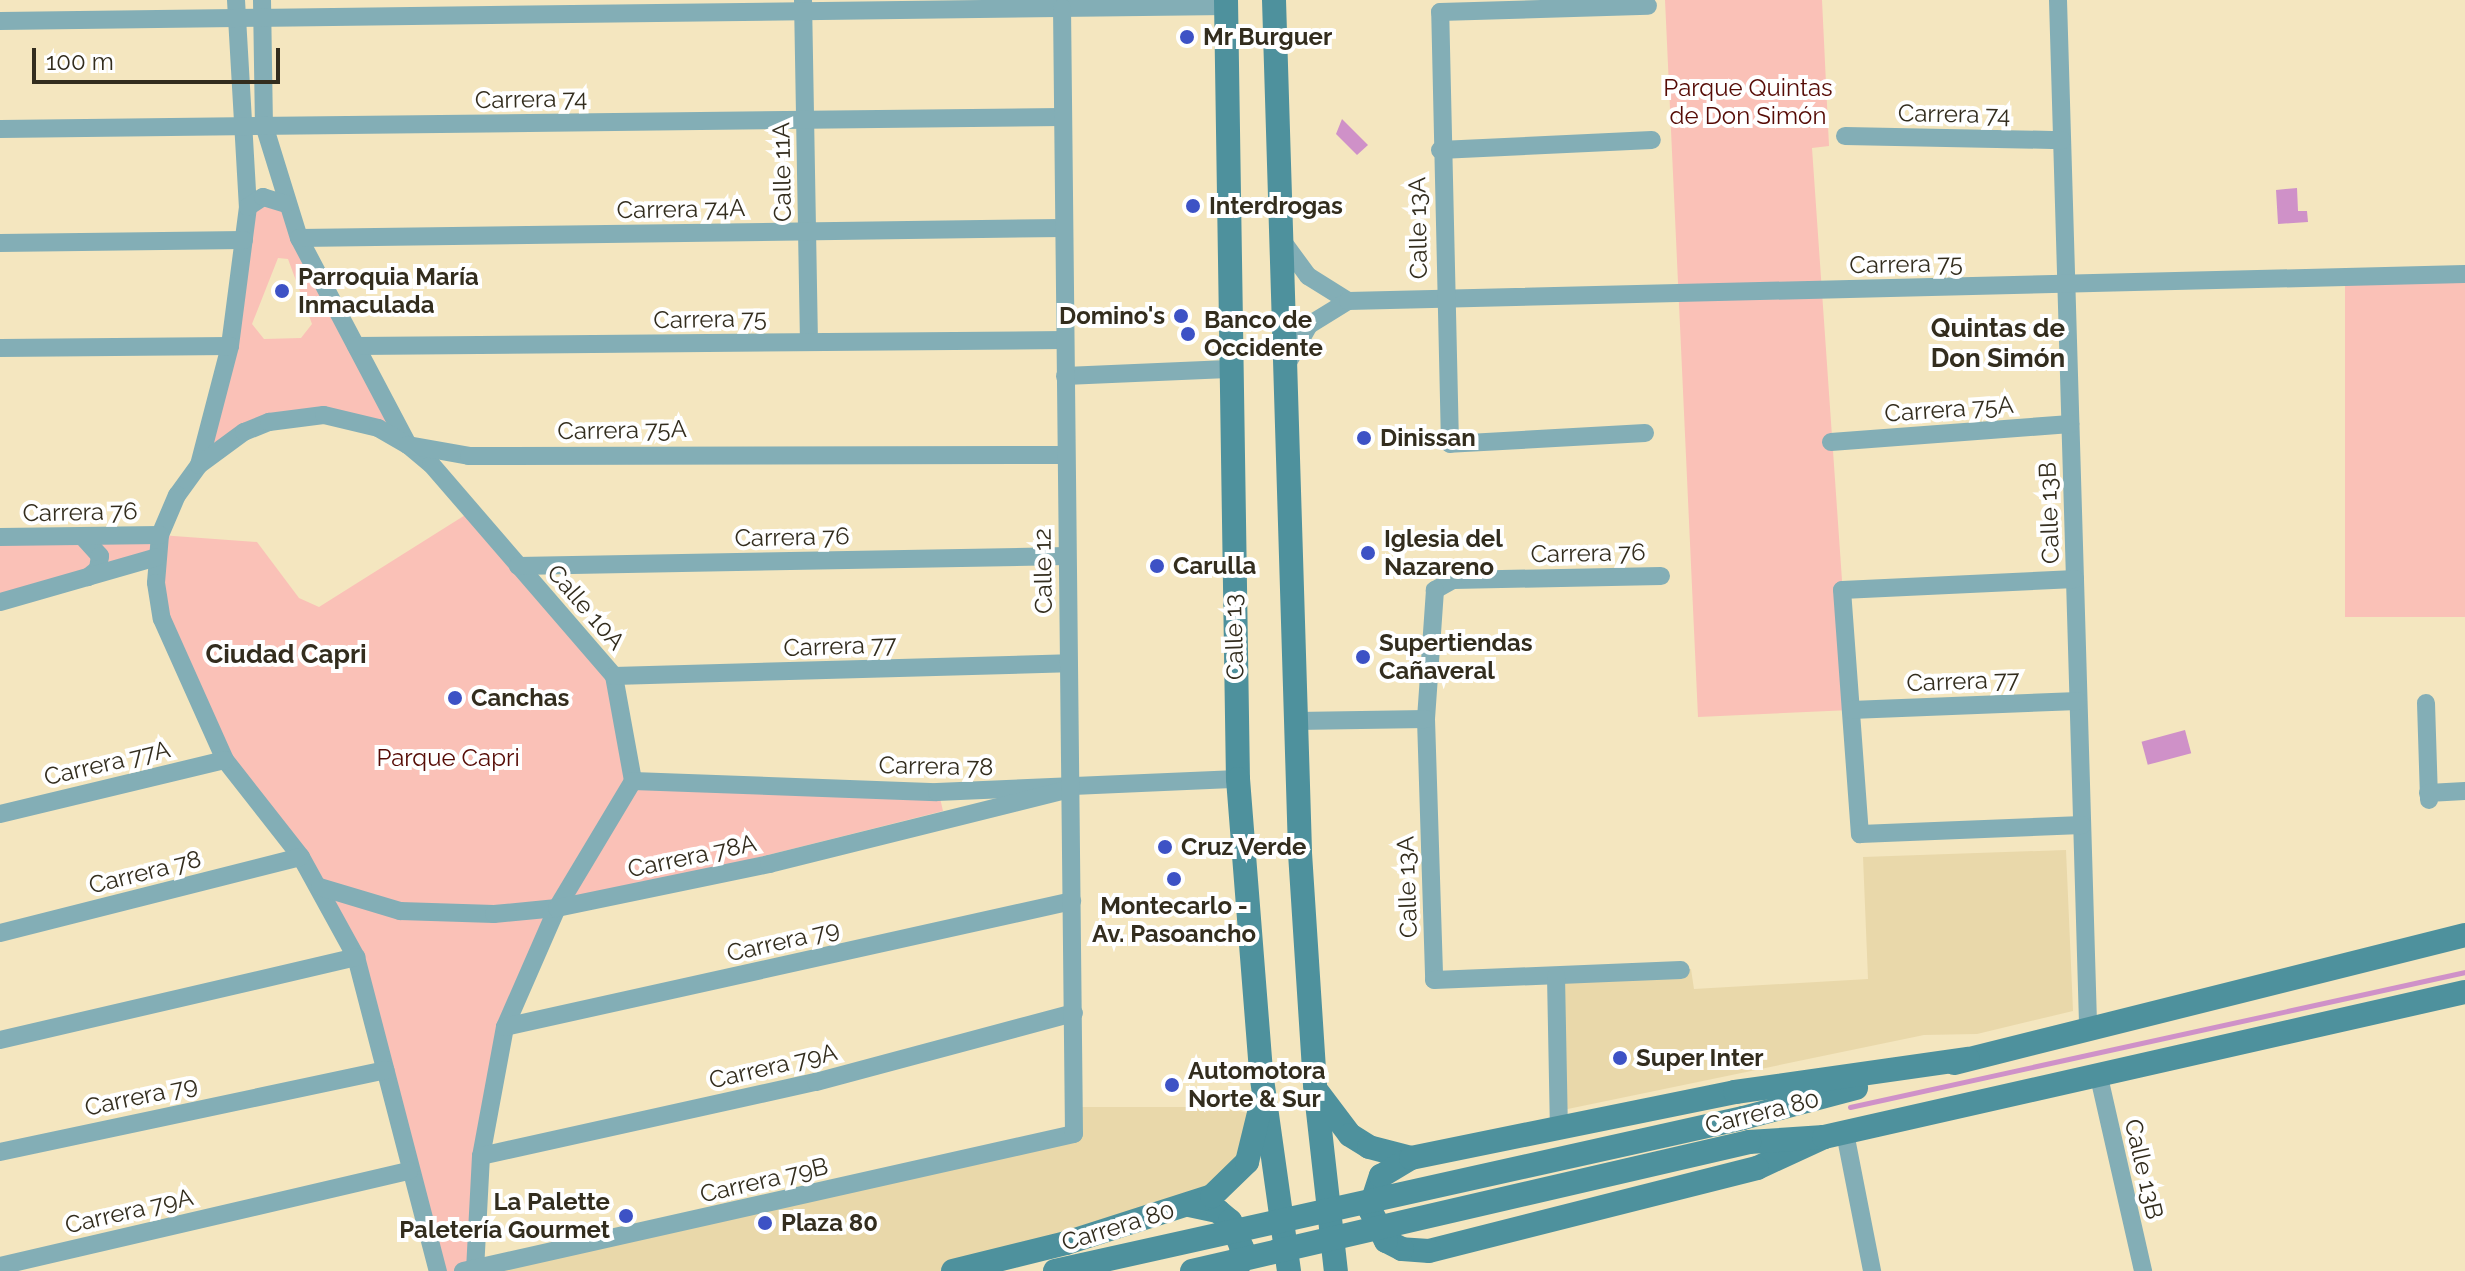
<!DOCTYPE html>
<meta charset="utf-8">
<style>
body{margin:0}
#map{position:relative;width:2465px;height:1271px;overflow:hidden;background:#f4e6bf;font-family:Raleway,sans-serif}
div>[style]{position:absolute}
.built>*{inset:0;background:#e9d8aa}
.green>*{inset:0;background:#fac1b7;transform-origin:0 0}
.water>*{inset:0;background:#cf91c8;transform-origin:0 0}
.stream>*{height:5px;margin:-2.5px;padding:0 2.5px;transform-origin:2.5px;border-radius:2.5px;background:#cf91c8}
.street>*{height:18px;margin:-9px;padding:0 9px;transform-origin:9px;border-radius:9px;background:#83aeb6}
.secondary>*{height:24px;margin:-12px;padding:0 12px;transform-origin:12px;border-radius:12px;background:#4e919d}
.secondary-bridge>*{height:24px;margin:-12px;padding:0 12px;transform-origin:12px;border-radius:12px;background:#4e919d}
.dots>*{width:22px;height:22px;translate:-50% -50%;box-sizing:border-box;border:4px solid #fff;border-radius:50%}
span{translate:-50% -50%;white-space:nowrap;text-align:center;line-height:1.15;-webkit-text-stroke:8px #fff;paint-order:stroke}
.poi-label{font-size:24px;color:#332d1e;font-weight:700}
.left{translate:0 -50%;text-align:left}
.right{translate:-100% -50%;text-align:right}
.park-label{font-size:24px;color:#560b05}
.street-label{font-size:24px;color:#332d1e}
.neighbourhood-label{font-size:26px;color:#332d1e;font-weight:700}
.scale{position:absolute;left:32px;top:48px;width:248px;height:36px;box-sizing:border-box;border:4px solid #332d1e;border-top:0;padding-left:10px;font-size:24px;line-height:28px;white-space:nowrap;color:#332d1e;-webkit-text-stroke:6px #fff;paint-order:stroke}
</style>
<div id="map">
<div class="built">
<div style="clip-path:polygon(2066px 850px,2073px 1011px,1977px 1034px,1924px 1035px,1558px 1111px,1556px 976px,1691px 969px,1694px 989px,1868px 979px,1863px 857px)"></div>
<div style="clip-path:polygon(1075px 1107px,1224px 1107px,1259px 1116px,1232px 1181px,953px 1271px,475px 1271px,1074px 1135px)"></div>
</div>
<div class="green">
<div style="clip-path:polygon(1665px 0,1822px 0,1829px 146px,1812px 148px,1851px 710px,1698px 717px)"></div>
<div style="clip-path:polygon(evenodd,275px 197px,408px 445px,352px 419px,269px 422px,199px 465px,248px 207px,275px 197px,278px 258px,288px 259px,312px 324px,301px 338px,264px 339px,252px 324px,278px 258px)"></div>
<div style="left:2465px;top:274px;width:343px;height:120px;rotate:90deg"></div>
<div style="clip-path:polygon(470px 512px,614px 676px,634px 781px,940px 798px,943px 811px,557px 908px,505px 1027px,475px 1271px,438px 1271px,356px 957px,225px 760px,175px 649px,157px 557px,0 602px,0 537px,160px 535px,257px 542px,299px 598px,319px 607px)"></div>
</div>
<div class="water">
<div style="clip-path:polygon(1342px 119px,1368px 145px,1357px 155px,1336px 134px)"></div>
<div style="clip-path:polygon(2297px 188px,2298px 211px,2307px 211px,2308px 222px,2278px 224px,2276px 190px)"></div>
<div style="left:2185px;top:730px;width:24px;height:45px;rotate:75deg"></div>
</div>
<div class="stream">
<div style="left:1850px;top:1107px;width:630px;rotate:-12.38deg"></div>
</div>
<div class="street">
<div style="left:236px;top:0;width:207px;rotate:86.7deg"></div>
<div style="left:248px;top:207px;width:140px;rotate:97.4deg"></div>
<div style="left:230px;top:346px;width:123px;rotate:104.6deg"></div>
<div style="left:199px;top:465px;width:37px;rotate:126deg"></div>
<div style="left:177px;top:495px;width:43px;rotate:113deg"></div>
<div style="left:160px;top:535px;width:48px;rotate:94.8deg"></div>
<div style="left:156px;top:583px;width:36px;rotate:81deg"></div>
<div style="left:162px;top:619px;width:154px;rotate:65.9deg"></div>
<div style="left:225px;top:760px;width:123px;rotate:51.9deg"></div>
<div style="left:301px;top:857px;width:114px;rotate:61.2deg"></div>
<div style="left:356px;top:957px;width:325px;rotate:75.4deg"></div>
<div style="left:262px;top:0;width:125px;rotate:89.1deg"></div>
<div style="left:264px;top:125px;width:118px;rotate:72.8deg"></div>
<div style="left:299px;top:238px;width:234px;rotate:62.2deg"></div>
<div style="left:408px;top:445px;width:30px;rotate:40deg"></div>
<div style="left:431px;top:464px;width:280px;rotate:49.2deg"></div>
<div style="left:614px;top:676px;width:107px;rotate:79.7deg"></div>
<div style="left:633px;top:781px;width:148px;rotate:120.9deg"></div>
<div style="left:557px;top:908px;width:130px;rotate:113.6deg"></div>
<div style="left:505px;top:1027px;width:131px;rotate:100.5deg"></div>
<div style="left:481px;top:1156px;width:115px;rotate:93deg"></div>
<div style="left:803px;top:0;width:342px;rotate:89deg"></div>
<div style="left:2058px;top:0;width:1025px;rotate:88.32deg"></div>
<div style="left:0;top:21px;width:1227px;rotate:-0.7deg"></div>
<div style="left:0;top:129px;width:1062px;rotate:-0.65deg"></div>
<div style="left:1845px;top:136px;width:217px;rotate:1.1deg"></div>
<div style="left:1440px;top:150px;width:212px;rotate:-2.7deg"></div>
<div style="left:248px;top:207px;width:18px;rotate:-34deg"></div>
<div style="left:263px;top:197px;width:24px;rotate:17deg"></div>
<div style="left:299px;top:238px;width:765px;rotate:-0.75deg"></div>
<div style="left:1281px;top:239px;width:46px;rotate:53.9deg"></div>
<div style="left:1308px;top:276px;width:47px;rotate:32deg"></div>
<div style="left:0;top:243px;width:244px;rotate:-0.7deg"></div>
<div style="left:356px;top:346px;width:709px;rotate:-0.48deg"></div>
<div style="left:0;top:348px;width:230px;rotate:-0.5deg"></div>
<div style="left:1287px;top:364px;width:45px;rotate:-60.6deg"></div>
<div style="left:1309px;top:325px;width:46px;rotate:-31.6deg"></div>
<div style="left:1348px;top:301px;width:1117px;rotate:-1.38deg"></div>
<div style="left:1065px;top:376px;width:163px;rotate:-2.5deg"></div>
<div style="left:1645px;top:433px;width:195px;rotate:176.8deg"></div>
<div style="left:1450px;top:444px;width:432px;rotate:-91.3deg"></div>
<div style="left:1440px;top:12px;width:208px;rotate:-1.7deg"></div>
<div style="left:1831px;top:442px;width:240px;rotate:-4.3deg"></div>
<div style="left:199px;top:465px;width:56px;rotate:-36.3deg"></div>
<div style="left:244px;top:432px;width:27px;rotate:-22deg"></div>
<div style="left:269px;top:422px;width:55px;rotate:-7.3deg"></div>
<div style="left:324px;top:415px;width:56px;rotate:13.5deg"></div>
<div style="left:378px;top:428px;width:34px;rotate:30deg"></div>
<div style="left:408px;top:445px;width:62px;rotate:10.2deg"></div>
<div style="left:469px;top:456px;width:597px;rotate:-0.1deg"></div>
<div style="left:82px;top:536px;width:27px;rotate:48deg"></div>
<div style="left:100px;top:556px;width:13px;rotate:99deg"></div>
<div style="left:98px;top:569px;width:13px;rotate:141deg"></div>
<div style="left:0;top:537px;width:160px;rotate:-0.7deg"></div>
<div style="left:518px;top:566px;width:549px;rotate:-1.04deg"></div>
<div style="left:1661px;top:576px;width:208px;rotate:178.9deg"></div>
<div style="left:1453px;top:580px;width:21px;rotate:151deg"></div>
<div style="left:1435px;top:590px;width:129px;rotate:94deg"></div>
<div style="left:1426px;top:719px;width:261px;rotate:88.2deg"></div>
<div style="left:1434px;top:980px;width:247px;rotate:-2.3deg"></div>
<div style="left:2075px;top:579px;width:233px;rotate:177.3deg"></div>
<div style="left:1842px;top:590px;width:245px;rotate:85.8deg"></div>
<div style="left:1860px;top:834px;width:222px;rotate:-2.3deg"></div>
<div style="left:0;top:602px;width:163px;rotate:-16deg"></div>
<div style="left:614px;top:676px;width:454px;rotate:-1.6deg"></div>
<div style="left:2426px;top:703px;width:97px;rotate:88.2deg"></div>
<div style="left:1851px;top:710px;width:227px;rotate:-2.3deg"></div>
<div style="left:1296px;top:721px;width:130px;rotate:-0.9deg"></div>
<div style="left:633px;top:781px;width:304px;rotate:2.1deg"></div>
<div style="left:937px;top:792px;width:301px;rotate:-2.5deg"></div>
<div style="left:2428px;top:793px;width:37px;rotate:-3deg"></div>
<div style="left:0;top:814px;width:231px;rotate:-13.5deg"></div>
<div style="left:320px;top:887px;width:84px;rotate:16.7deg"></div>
<div style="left:400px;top:911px;width:94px;rotate:1.8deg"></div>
<div style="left:494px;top:914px;width:63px;rotate:-5.4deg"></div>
<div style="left:557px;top:908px;width:217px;rotate:-11.7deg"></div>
<div style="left:769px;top:864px;width:310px;rotate:-14deg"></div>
<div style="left:0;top:933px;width:310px;rotate:-14.2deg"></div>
<div style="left:1556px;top:976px;width:153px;rotate:88.9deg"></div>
<div style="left:505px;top:1027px;width:581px;rotate:-12.53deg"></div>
<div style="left:0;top:1040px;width:366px;rotate:-13.1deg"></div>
<div style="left:2099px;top:1077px;width:199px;rotate:77.2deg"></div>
<div style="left:1845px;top:1133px;width:141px;rotate:78.9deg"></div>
<div style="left:0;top:1152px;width:394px;rotate:-12deg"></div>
<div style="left:481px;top:1156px;width:343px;rotate:-12.5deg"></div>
<div style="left:816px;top:1082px;width:267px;rotate:-15deg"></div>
<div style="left:0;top:1266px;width:420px;rotate:-13.1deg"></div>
<div style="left:463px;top:1271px;width:626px;rotate:-12.64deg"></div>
<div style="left:1074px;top:1134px;width:1126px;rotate:-90.61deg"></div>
</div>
<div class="secondary">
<div style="left:1226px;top:0;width:779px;rotate:89.12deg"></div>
<div style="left:1238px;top:779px;width:294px;rotate:85.5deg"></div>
<div style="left:1261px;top:1072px;width:201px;rotate:82deg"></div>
<div style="left:1274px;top:0;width:853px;rotate:88.25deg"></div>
<div style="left:1300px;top:853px;width:232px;rotate:86.3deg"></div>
<div style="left:1315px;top:1085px;width:187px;rotate:83.6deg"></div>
<div style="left:1954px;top:1063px;width:527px;rotate:-14.06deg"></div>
<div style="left:1319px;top:1094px;width:51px;rotate:52.9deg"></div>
<div style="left:1350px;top:1135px;width:22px;rotate:32deg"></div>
<div style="left:1369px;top:1147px;width:43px;rotate:14.7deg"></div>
<div style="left:1743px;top:1118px;width:117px;rotate:-14.9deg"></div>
<div style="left:1824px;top:1137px;width:74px;rotate:155.2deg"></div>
<div style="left:1757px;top:1168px;width:338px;rotate:165.8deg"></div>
<div style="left:1429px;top:1251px;width:27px;rotate:-176deg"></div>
<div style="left:1402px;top:1249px;width:18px;rotate:-153deg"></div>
<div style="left:1386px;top:1241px;width:36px;rotate:-117deg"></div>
<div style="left:1370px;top:1209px;width:35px;rotate:-72deg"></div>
<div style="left:1381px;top:1176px;width:35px;rotate:-31deg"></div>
<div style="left:1411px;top:1158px;width:331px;rotate:-11.5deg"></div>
<div style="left:1735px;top:1092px;width:235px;rotate:-8.1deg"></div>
<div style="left:1749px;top:1142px;width:75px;rotate:-3.8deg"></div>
<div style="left:1824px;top:1137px;width:657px;rotate:-12.75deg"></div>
<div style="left:1189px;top:1205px;width:30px;rotate:12deg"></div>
<div style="left:1218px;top:1211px;width:16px;rotate:40deg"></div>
<div style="left:1230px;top:1221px;width:30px;rotate:66deg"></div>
<div style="left:1242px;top:1248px;width:24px;rotate:102deg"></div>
<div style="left:953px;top:1271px;width:116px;rotate:-13.9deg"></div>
<div style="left:1066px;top:1243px;width:153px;rotate:-17.8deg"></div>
<div style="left:1212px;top:1196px;width:49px;rotate:-44.2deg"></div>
<div style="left:1247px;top:1162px;width:50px;rotate:-76.2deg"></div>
</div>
<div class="secondary-bridge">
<div style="left:1055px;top:1271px;width:705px;rotate:-12.54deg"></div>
<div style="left:1192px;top:1271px;width:572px;rotate:-13.04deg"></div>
</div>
<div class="dots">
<div style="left:1187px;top:37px;background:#3d52c5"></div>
<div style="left:1193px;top:206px;background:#3d52c5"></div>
<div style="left:282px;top:291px;background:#3d52c5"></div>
<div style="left:1181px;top:316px;background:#3d52c5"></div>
<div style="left:1188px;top:334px;background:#3d52c5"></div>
<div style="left:1364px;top:438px;background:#3d52c5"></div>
<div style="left:1368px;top:553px;background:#3d52c5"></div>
<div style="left:1157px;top:566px;background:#3d52c5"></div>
<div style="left:1363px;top:657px;background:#3d52c5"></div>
<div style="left:455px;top:698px;background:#3d52c5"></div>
<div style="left:1165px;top:847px;background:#3d52c5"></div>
<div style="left:1174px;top:879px;background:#3d52c5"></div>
<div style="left:1620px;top:1058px;background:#3d52c5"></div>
<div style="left:1172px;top:1085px;background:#3d52c5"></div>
<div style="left:626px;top:1216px;background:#3d52c5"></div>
<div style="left:765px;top:1223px;background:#3d52c5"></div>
</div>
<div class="poi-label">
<span class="left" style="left:1203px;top:37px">Mr Burguer</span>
<span class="left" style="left:1209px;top:206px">Interdrogas</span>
<span class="left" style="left:298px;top:291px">Parroquia María<br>Inmaculada</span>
<span class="right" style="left:1165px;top:316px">Domino's</span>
<span class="left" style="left:1204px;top:334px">Banco de<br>Occidente</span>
<span class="left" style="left:1380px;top:438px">Dinissan</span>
<span class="left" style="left:1384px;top:553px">Iglesia del<br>Nazareno</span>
<span class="left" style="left:1173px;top:566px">Carulla</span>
<span class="left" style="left:1379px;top:657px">Supertiendas<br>Cañaveral</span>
<span class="left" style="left:471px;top:698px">Canchas</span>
<span class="left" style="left:1181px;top:847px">Cruz Verde</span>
<span style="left:1174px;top:920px">Montecarlo -<br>Av. Pasoancho</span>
<span class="left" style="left:1636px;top:1058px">Super Inter</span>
<span class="left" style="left:1188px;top:1085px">Automotora<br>Norte &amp; Sur</span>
<span class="right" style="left:610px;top:1216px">La Palette<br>Paletería Gourmet</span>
<span class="left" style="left:781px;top:1223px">Plaza 80</span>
</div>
<div class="park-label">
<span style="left:1748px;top:102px">Parque Quintas<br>de Don Simón</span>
<span style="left:448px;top:758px">Parque Capri</span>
</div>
<div class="street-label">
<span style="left:531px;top:99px;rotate:-1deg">Carrera 74</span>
<span style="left:1954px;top:114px;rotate:1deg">Carrera 74</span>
<span style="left:782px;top:172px;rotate:-91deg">Calle 11A</span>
<span style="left:681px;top:209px;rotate:-1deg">Carrera 74A</span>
<span style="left:1418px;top:228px;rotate:-91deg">Calle 13A</span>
<span style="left:1906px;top:264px;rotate:-1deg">Carrera 75</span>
<span style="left:710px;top:319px;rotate:-1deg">Carrera 75</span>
<span style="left:1949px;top:409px;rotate:-4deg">Carrera 75A</span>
<span style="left:622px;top:430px;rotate:-1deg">Carrera 75A</span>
<span style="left:80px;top:512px;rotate:-1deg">Carrera 76</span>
<span style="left:2049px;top:513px;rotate:-92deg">Calle 13B</span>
<span style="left:792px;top:537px;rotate:-1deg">Carrera 76</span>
<span style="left:1588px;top:553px;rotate:-1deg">Carrera 76</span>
<span style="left:1043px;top:571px;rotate:-91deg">Calle 12</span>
<span style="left:586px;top:607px;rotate:49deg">Calle 10A</span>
<span style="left:1234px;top:637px;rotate:-92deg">Calle 13</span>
<span style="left:840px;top:646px;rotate:-2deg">Carrera 77</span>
<span style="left:1963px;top:681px;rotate:-2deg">Carrera 77</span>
<span style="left:107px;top:763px;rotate:-13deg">Carrera 77A</span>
<span style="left:936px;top:766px;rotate:1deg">Carrera 78</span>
<span style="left:692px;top:856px;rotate:-12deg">Carrera 78A</span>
<span style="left:145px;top:872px;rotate:-14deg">Carrera 78</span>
<span style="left:1407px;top:887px;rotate:-92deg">Calle 13A</span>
<span style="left:783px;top:941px;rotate:-13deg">Carrera 79</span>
<span style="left:773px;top:1066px;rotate:-13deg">Carrera 79A</span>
<span style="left:141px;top:1096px;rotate:-12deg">Carrera 79</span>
<span style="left:1762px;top:1112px;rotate:-14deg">Carrera 80</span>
<span style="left:2144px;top:1169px;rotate:77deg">Calle 13B</span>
<span style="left:764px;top:1180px;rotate:-13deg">Carrera 79B</span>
<span style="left:129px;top:1211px;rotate:-13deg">Carrera 79A</span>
<span style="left:1118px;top:1226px;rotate:-17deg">Carrera 80</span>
</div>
<div class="neighbourhood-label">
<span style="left:1998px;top:344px">Quintas de<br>Don Simón</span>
<span style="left:286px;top:655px">Ciudad Capri</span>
</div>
<div class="scale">100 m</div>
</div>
